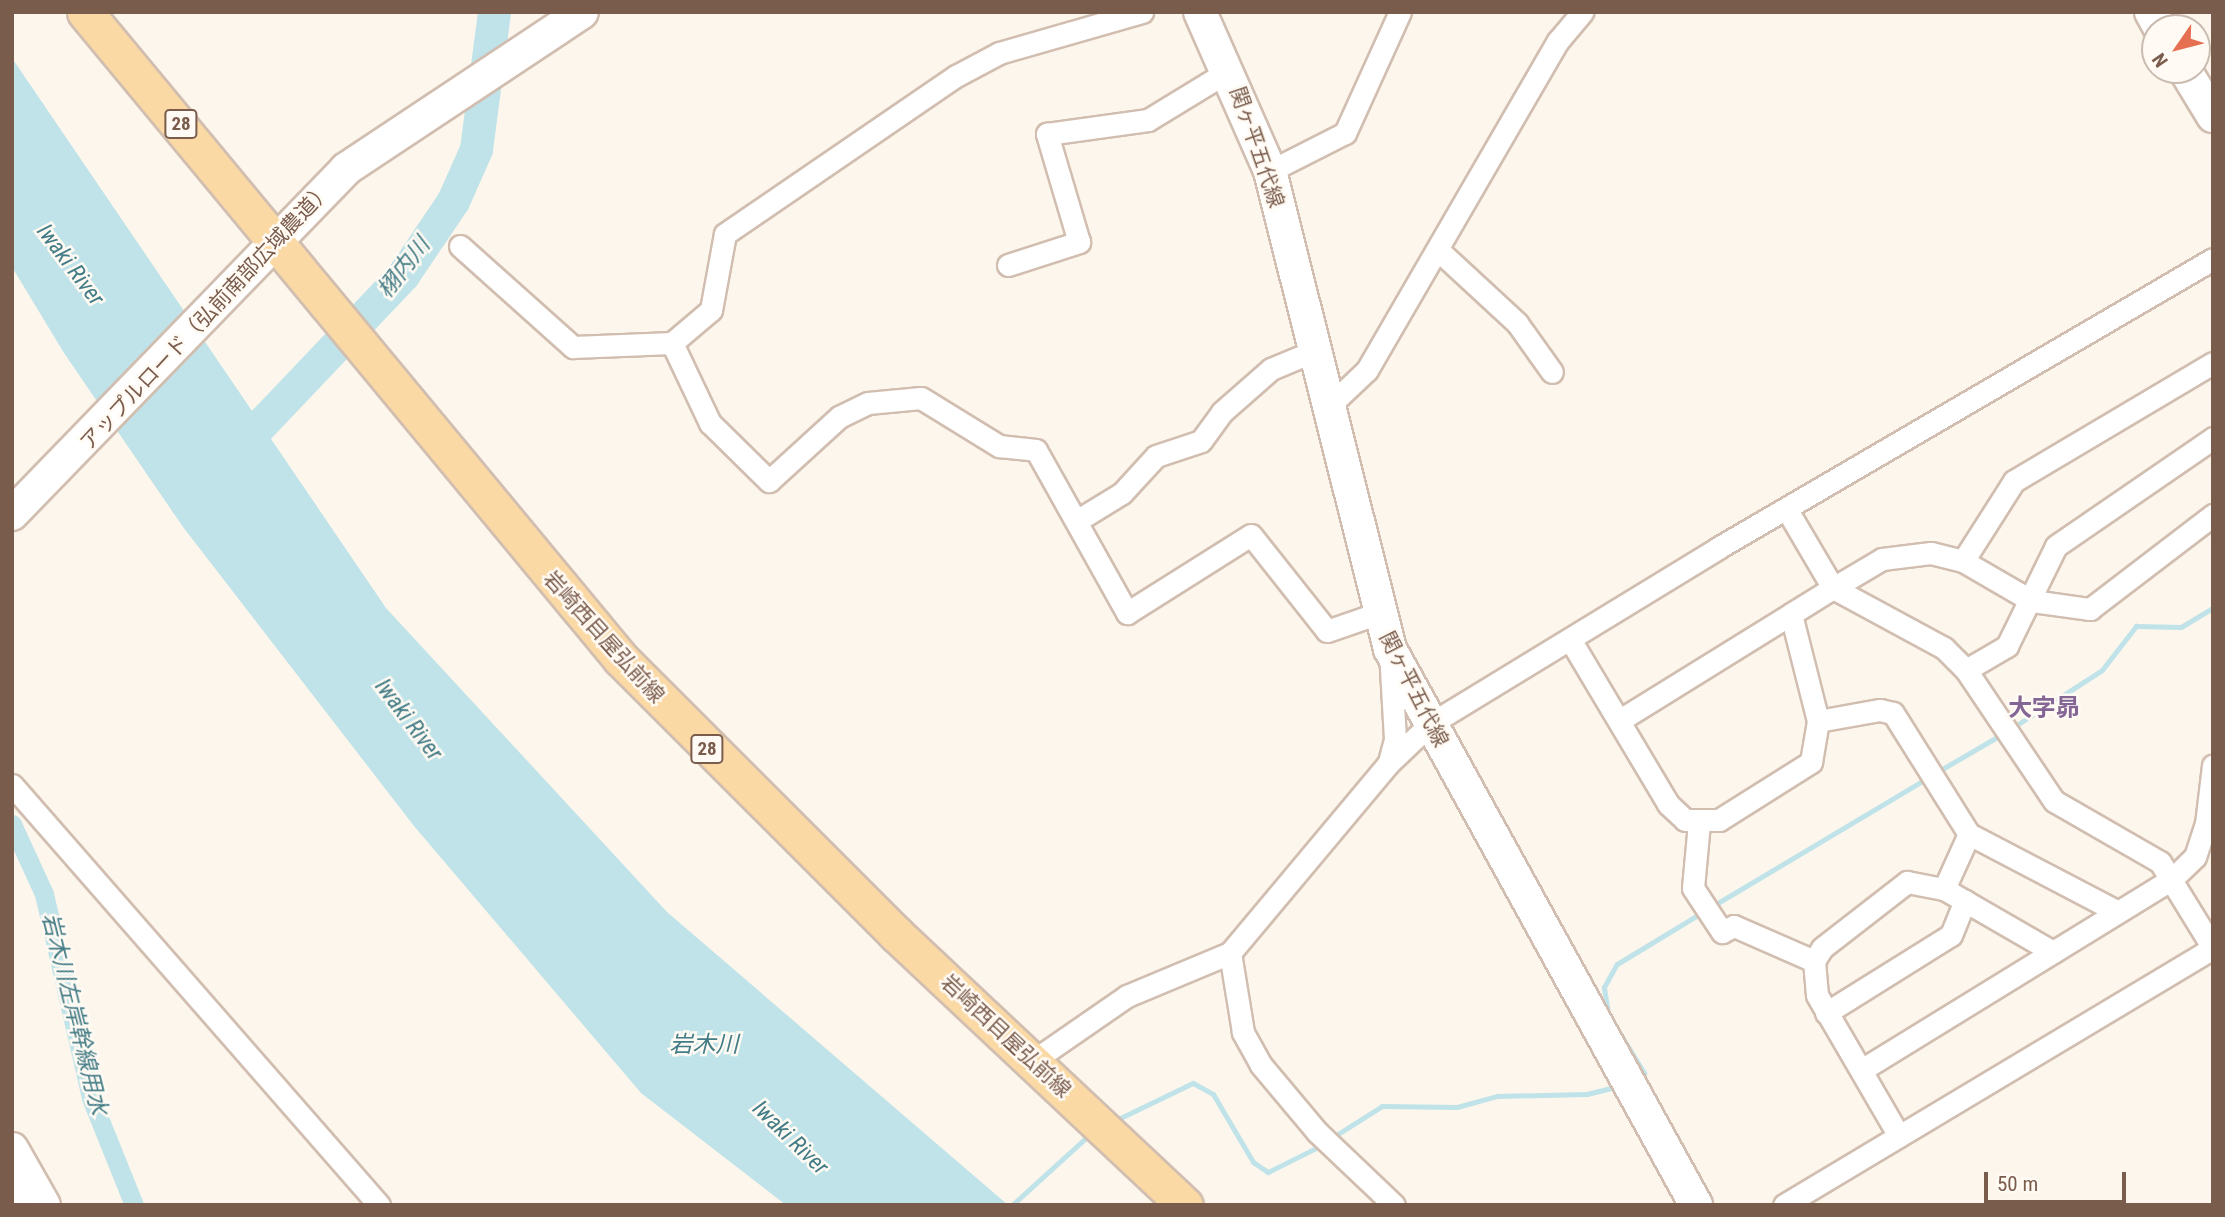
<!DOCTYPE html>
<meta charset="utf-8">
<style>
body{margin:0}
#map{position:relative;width:2225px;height:1217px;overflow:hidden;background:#fdf6ec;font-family:"Roboto Condensed","Noto Sans JP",sans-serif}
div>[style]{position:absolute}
.water>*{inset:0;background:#bfe3e8}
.stream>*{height:5px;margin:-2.5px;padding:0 2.5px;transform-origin:2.5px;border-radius:2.5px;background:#bfe3e8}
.canal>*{height:19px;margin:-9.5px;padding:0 9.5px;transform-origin:9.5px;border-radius:9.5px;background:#bfe3e8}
.river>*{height:33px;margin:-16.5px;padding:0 16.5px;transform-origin:16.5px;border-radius:16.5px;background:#bfe3e8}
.roads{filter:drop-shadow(2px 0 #d1beb0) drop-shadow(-2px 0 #d1beb0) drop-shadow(0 2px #d1beb0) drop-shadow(0 -2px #d1beb0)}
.street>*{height:21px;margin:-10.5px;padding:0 10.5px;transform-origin:10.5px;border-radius:10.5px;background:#fff}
.secondary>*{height:32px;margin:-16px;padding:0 16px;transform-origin:16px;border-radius:16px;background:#fff}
.primary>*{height:35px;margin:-17.5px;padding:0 17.5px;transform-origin:17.5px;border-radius:17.5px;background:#fbd9a5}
span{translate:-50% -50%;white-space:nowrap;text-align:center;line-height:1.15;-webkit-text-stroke:5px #fffaf3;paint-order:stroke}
.shield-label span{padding:2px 5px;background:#fffaf3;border:2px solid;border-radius:5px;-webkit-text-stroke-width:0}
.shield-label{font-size:19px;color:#7a5c4d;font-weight:700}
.street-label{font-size:21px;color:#7a5c4d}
.water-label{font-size:23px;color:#437c86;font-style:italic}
.quarter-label{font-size:24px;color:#846695;font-weight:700}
.frame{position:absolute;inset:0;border:14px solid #7a5c4d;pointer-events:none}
.north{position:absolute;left:2141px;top:14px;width:70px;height:70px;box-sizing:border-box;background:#fffaf3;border:2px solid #cabbb1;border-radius:50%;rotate:235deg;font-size:19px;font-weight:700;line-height:28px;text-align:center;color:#7a5c4d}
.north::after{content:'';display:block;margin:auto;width:24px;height:32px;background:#e76f51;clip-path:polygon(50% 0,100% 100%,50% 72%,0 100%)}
.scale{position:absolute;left:1984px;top:1172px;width:142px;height:32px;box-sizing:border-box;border:4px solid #7a5c4d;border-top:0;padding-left:9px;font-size:21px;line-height:24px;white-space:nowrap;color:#7a5c4d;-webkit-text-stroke:5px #fffaf3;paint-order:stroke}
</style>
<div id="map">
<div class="water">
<div style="clip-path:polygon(12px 58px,386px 608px,667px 912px,1008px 1205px,786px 1205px,641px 1093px,414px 826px,183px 527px,64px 353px,12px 267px)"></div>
</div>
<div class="stream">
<div style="left:2012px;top:728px;width:107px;rotate:-32.8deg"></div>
<div style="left:2102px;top:670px;width:56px;rotate:-52.3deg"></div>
<div style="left:2136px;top:626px;width:45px;rotate:1.3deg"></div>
<div style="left:2181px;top:627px;width:37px;rotate:-31deg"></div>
<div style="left:1937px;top:772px;width:78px;rotate:-30.2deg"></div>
<div style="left:1711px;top:907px;width:254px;rotate:-30.8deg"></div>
<div style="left:1608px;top:1013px;width:26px;rotate:-99deg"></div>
<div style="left:1604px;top:987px;width:26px;rotate:-61deg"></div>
<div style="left:1617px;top:964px;width:100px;rotate:-31.2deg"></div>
<div style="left:1613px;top:1022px;width:60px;rotate:58.7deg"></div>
<div style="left:1644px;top:1073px;width:8px;rotate:157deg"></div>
<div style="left:1114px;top:1121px;width:88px;rotate:-25.7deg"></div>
<div style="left:1193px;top:1083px;width:23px;rotate:29deg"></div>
<div style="left:1213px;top:1094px;width:79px;rotate:59.5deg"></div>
<div style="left:1253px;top:1162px;width:18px;rotate:34deg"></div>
<div style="left:1268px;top:1172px;width:60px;rotate:-26.6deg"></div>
<div style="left:1330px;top:1139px;width:62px;rotate:-32.4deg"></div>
<div style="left:1382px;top:1106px;width:75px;rotate:0.8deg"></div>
<div style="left:1457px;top:1107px;width:41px;rotate:-15.4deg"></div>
<div style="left:1497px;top:1096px;width:90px;rotate:-1.3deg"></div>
<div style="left:1587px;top:1094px;width:33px;rotate:-14deg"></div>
<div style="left:1012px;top:1205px;width:105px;rotate:-42.3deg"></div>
</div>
<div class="canal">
<div style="left:12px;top:824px;width:77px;rotate:65.4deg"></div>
<div style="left:44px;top:894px;width:209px;rotate:77deg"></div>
<div style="left:91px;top:1098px;width:115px;rotate:68.1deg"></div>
</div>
<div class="river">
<div style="left:226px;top:444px;width:20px;rotate:-11deg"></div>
<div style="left:246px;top:440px;width:228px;rotate:-46.4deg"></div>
<div style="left:403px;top:275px;width:89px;rotate:-56deg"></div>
<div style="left:453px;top:201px;width:57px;rotate:-66.1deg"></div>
<div style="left:476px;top:149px;width:138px;rotate:-82.5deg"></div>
</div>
<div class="roads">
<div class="street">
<div style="left:1270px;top:171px;width:84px;rotate:-26.9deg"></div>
<div style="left:1345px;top:133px;width:133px;rotate:-65.6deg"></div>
<div style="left:460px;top:246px;width:152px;rotate:41.8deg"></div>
<div style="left:573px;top:347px;width:99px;rotate:-2.3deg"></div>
<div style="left:672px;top:343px;width:51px;rotate:-40.2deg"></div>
<div style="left:711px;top:310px;width:77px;rotate:-79.6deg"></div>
<div style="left:725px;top:234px;width:280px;rotate:-34.4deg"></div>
<div style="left:956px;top:76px;width:49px;rotate:-28.1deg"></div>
<div style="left:999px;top:53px;width:149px;rotate:-16deg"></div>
<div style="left:1438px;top:250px;width:108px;rotate:42.7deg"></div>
<div style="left:1517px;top:323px;width:60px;rotate:54.5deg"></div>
<div style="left:1008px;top:265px;width:75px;rotate:-17.9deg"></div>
<div style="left:1079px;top:242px;width:113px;rotate:-106.5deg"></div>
<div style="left:1047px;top:134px;width:102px;rotate:-7.9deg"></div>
<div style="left:1148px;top:120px;width:96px;rotate:-31.4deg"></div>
<div style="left:672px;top:343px;width:89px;rotate:64.6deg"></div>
<div style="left:710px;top:423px;width:83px;rotate:44.5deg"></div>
<div style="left:769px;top:481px;width:95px;rotate:-42.4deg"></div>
<div style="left:839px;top:417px;width:32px;rotate:-26deg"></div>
<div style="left:868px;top:403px;width:53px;rotate:-5.4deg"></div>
<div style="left:921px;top:398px;width:92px;rotate:31.6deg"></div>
<div style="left:999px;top:446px;width:37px;rotate:6deg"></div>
<div style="left:1036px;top:450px;width:187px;rotate:60.8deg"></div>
<div style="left:1127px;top:613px;width:146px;rotate:-32.2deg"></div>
<div style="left:1251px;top:535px;width:122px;rotate:51.6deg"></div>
<div style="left:1327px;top:631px;width:52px;rotate:-19.1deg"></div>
<div style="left:1327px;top:408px;width:55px;rotate:-43.5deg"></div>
<div style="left:1367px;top:370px;width:380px;rotate:-59.9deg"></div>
<div style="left:1558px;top:41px;width:38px;rotate:-50deg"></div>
<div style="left:1078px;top:520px;width:52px;rotate:-31.5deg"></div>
<div style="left:1122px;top:493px;width:50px;rotate:-47.4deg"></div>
<div style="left:1156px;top:456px;width:47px;rotate:-18.4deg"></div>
<div style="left:1201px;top:441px;width:36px;rotate:-54deg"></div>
<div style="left:1222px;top:412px;width:65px;rotate:-41.3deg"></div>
<div style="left:1271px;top:369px;width:47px;rotate:-22.7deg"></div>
<div style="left:1963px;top:561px;width:95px;rotate:-57.5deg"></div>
<div style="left:2014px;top:481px;width:231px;rotate:-30.7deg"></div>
<div style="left:1571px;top:641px;width:190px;rotate:59.2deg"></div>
<div style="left:1668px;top:804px;width:23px;rotate:43deg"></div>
<div style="left:1685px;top:820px;width:34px"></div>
<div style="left:1719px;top:820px;width:109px;rotate:-32.2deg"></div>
<div style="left:1811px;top:762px;width:42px;rotate:-80.3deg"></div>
<div style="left:1818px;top:721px;width:110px;rotate:-104.2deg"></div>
<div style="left:1791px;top:614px;width:49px;rotate:-31.8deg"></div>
<div style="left:1833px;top:588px;width:57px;rotate:-30.6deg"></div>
<div style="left:1882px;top:559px;width:49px;rotate:-7deg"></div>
<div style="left:1931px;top:553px;width:33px;rotate:14deg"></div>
<div style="left:1963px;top:561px;width:80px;rotate:30.1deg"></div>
<div style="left:2032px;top:601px;width:59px;rotate:7.9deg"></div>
<div style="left:2090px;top:609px;width:155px;rotate:-37.4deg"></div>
<div style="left:1966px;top:670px;width:48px;rotate:-30.3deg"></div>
<div style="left:2007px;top:646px;width:111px;rotate:-63.9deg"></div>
<div style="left:2056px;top:546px;width:191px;rotate:-34.5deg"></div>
<div style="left:1620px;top:720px;width:201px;rotate:-31.8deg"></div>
<div style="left:1818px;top:721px;width:63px;rotate:-10.1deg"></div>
<div style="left:1880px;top:710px;width:13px;rotate:13deg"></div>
<div style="left:1893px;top:713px;width:143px;rotate:57.9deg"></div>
<div style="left:1969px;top:834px;width:168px;rotate:27.6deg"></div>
<div style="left:1389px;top:762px;width:24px;rotate:-75deg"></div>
<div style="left:1395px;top:739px;width:87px;rotate:-93.3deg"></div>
<div style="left:12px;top:785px;width:558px;rotate:48.85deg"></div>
<div style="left:1699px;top:823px;width:65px;rotate:95.3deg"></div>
<div style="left:1693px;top:888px;width:53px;rotate:56.6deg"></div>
<div style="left:1722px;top:932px;width:13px;rotate:-27deg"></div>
<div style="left:1734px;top:926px;width:87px;rotate:23.6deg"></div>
<div style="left:2206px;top:824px;width:59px;rotate:-83.2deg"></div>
<div style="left:1944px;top:889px;width:60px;rotate:-65.6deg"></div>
<div style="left:1826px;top:1013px;width:147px;rotate:-32deg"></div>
<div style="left:1951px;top:935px;width:37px;rotate:-68deg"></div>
<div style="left:1033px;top:1061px;width:114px;rotate:-34.7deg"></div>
<div style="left:1127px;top:996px;width:112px;rotate:-22.7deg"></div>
<div style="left:1863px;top:1069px;width:364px;rotate:-31.6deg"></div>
<div style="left:2173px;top:878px;width:30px;rotate:-44deg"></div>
<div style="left:2195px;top:857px;width:35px;rotate:-72deg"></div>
<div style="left:2206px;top:824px;width:7px;rotate:16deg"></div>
<div style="left:1899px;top:1136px;width:163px;rotate:-120.2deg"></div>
<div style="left:1817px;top:995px;width:34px;rotate:-95deg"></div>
<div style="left:1814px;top:961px;width:15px;rotate:-58deg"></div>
<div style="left:1822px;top:948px;width:108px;rotate:-37.8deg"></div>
<div style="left:1907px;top:882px;width:38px;rotate:11deg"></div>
<div style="left:1944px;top:889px;width:126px;rotate:30deg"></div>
<div style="left:12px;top:1198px;width:25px;rotate:-40deg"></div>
<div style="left:1394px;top:1205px;width:105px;rotate:-136.5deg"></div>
<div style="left:1318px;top:1133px;width:89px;rotate:-130deg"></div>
<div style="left:1261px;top:1065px;width:38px;rotate:-119deg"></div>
<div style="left:1243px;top:1032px;width:80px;rotate:-99.3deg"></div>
<div style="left:1230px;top:953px;width:246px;rotate:-50.1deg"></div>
<div style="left:1388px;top:764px;width:58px;rotate:-43.6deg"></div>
<div style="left:1430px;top:724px;width:338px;rotate:-31.4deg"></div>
<div style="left:1718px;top:548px;width:573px;rotate:-30.28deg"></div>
<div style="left:1784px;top:1205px;width:500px;rotate:-30.92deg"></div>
<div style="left:2213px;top:948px;width:101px;rotate:-121.6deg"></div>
<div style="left:2160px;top:862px;width:122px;rotate:-150.1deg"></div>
<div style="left:2054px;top:801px;width:158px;rotate:-123.9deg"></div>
<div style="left:1966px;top:670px;width:31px;rotate:-135deg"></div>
<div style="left:1944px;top:648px;width:126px;rotate:-151.6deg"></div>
<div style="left:1833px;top:588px;width:91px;rotate:-120.5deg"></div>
</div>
<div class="secondary">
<div style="left:1200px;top:12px;width:174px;rotate:66.2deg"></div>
<div style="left:1270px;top:171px;width:493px;rotate:75.9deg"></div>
<div style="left:1390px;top:649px;width:635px;rotate:61.17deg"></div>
<div style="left:2151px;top:12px;width:18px;rotate:61deg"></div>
<div style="left:2185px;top:70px;width:54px;rotate:58.7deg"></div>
<div style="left:12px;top:514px;width:480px;rotate:-45.9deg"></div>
<div style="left:346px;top:169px;width:283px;rotate:-33.6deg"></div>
<div style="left:12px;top:1149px;width:64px;rotate:60.3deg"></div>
</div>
<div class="primary">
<div style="left:85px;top:12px;width:840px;rotate:50.36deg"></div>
<div style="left:621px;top:659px;width:389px;rotate:45deg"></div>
<div style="left:896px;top:934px;width:396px;rotate:43.2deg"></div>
</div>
</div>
<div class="shield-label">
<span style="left:181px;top:124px">28</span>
<span style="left:707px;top:749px">28</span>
</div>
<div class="street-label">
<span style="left:1257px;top:147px;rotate:71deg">関ヶ平五代線</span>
<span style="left:206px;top:316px;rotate:-47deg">アップルロード（弘前南部広域農道）</span>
<span style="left:604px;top:637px;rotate:48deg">岩崎西目屋弘前線</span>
<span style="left:1414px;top:689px;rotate:63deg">関ヶ平五代線</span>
<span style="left:1006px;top:1036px;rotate:43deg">岩崎西目屋弘前線</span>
</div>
<div class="water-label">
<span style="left:70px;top:265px;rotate:53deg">Iwaki River</span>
<span style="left:404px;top:268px;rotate:-52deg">栩内川</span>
<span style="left:408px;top:720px;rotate:53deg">Iwaki River</span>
<span style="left:74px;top:1014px;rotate:76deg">岩木川左岸幹線用水</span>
<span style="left:704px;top:1045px">岩木川</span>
<span style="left:790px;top:1138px;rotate:44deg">Iwaki River</span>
</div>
<div class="quarter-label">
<span style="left:2044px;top:709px">大字昴</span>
</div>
<div class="frame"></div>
<div class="north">N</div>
<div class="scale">50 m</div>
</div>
